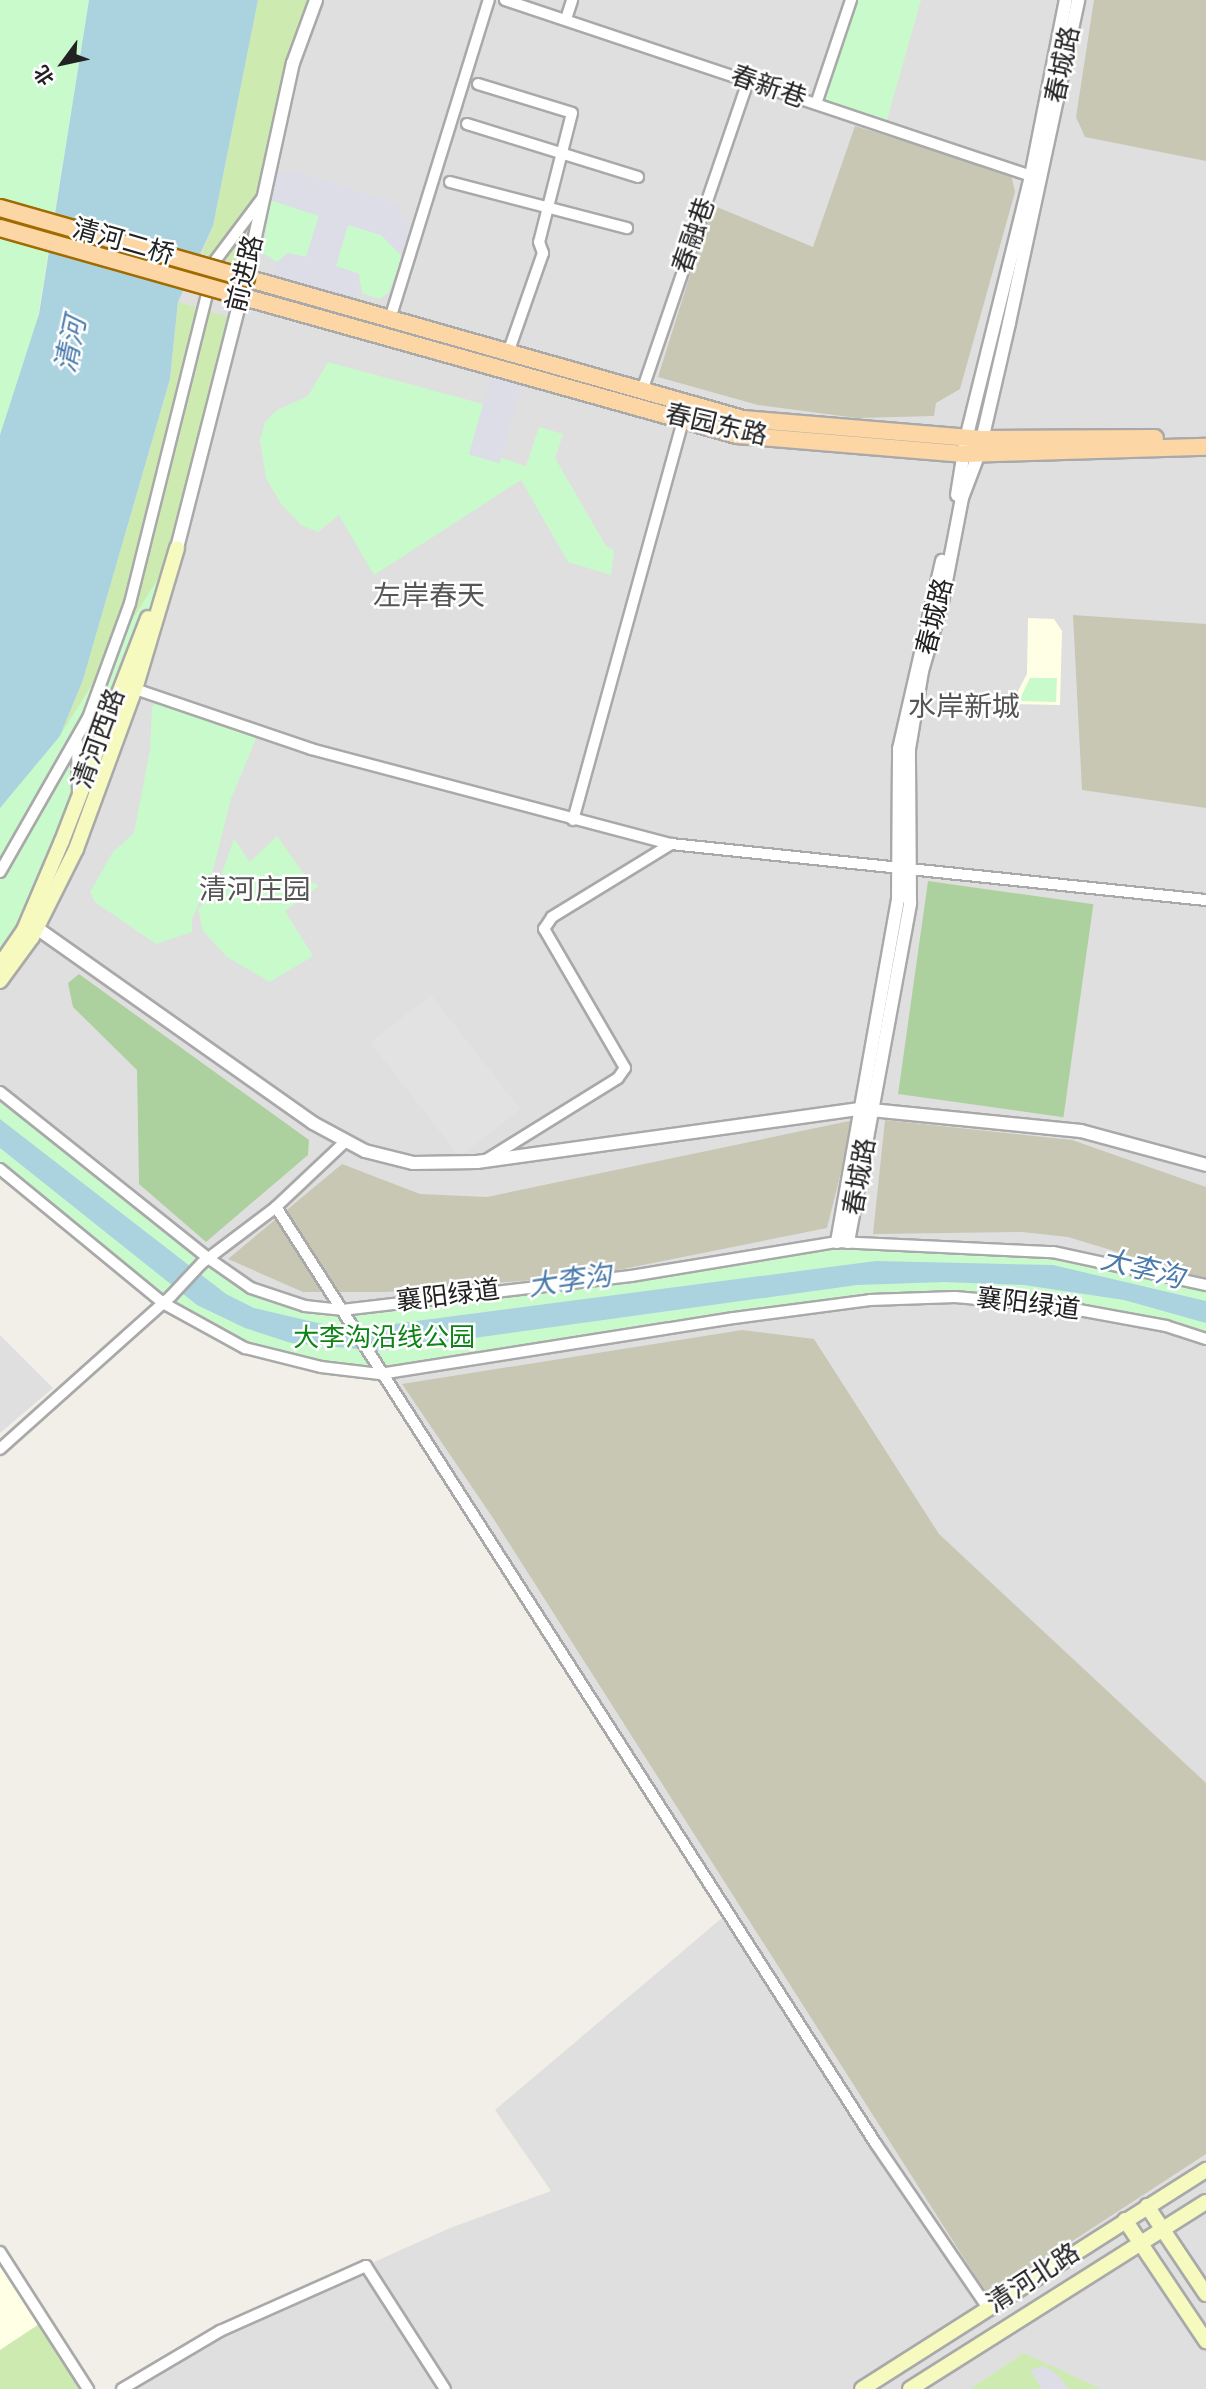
<!DOCTYPE html>
<meta charset="utf-8">
<style>
body{margin:0}
#map{position:relative;width:1206px;height:2389px;overflow:hidden;background:#f2efe9;font-family:"Sofia Sans Condensed","Noto Sans SC",sans-serif}
div>[style]{position:absolute}
.residential>*{inset:0;background:#e0dfdf}
.education>*{inset:0;background:#ffffe5}
.construction>*{inset:0;background:#c7c7b4}
.grass>*{inset:0;background:#cdebb0}
.forest>*{inset:0;background:#add19e;transform-origin:0 0}
.park>*{inset:0;background:#c8facc}
.parking>*{inset:0;background:#e2e2e2;transform-origin:0 0}
.plaza>*{inset:0;background:#dddde8;transform-origin:0 0}
.water>*{inset:0;background:#aad3df}
.roads{filter:drop-shadow(2px 0 #a9a9a9) drop-shadow(-2px 0 #a9a9a9) drop-shadow(0 2px #a9a9a9) drop-shadow(0 -2px #a9a9a9)}
.minor>*{height:10px;margin:-5px;padding:0 5px;transform-origin:5px;border-radius:5px;background:#fff}
.tertiary>*{height:12px;margin:-6px;padding:0 6px;transform-origin:6px;border-radius:6px;background:#fff}
.secondary>*{height:14px;margin:-7px;padding:0 7px;transform-origin:7px;border-radius:7px;background:#f7fabf}
.primary>*{height:16px;margin:-8px;padding:0 8px;transform-origin:8px;border-radius:8px;background:#fcd6a4}
.bridges{filter:drop-shadow(2px 0 #a06b00) drop-shadow(-2px 0 #a06b00) drop-shadow(0 2px #a06b00) drop-shadow(0 -2px #a06b00)}
.primary-bridge>*{height:16px;margin:-8px;padding:0 8px;transform-origin:8px;border-radius:8px;background:#fcd6a4}
span{translate:-50% -50%;white-space:nowrap;text-align:center;line-height:1.15;-webkit-text-stroke:5px #fff;paint-order:stroke}
.street-label{font-size:26px;color:#222}
.park-label{font-size:26px;color:#0c8416}
.water-label{font-size:28px;color:#4a7aab;font-style:italic}
.neighbourhood-label{font-size:28px;color:#555}
.north{position:absolute;left:28px;top:28px;width:70px;height:70px;-webkit-text-stroke:5px #fff;paint-order:stroke;rotate:237deg;font-size:19px;font-weight:700;line-height:28px;text-align:center;color:#222}
.north::after{content:'';display:block;margin:auto;width:24px;height:32px;background:#222;clip-path:polygon(50% 0,100% 100%,50% 72%,0 100%)}
</style>
<div id="map">
<div class="residential">
<div style="clip-path:polygon(258px 0,1206px 0,1206px 2389px,122px 2389px,220px 2331px,450px 2228px,551px 2191px,495px 2110px,729px 1912px,380px 1374px,826px 1243px,342px 1310px,251px 1288px,0 1091px,0 878px,135px 689px,177px 548px,178px 302px,213px 226px)"></div>
<div style="clip-path:polygon(0 1335px,53px 1388px,0 1433px)"></div>
</div>
<div class="education">
<div style="clip-path:polygon(1028px 618px,1054px 619px,1062px 631px,1060px 705px,1011px 704px,1027px 674px)"></div>
<div style="clip-path:polygon(0 2252px,44px 2321px,0 2350px)"></div>
</div>
<div class="construction">
<div style="clip-path:polygon(1094px 0,1206px 0,1206px 161px,1085px 137px,1076px 117px)"></div>
<div style="clip-path:polygon(855px 126px,1011px 174px,1015px 192px,960px 389px,936px 403px,934px 416px,857px 418px,758px 405px,658px 377px,712px 205px,813px 247px)"></div>
<div style="clip-path:polygon(1073px 615px,1206px 624px,1206px 808px,1082px 790px)"></div>
<div style="clip-path:polygon(854px 1120px,827px 1228px,593px 1275px,386px 1292px,303px 1292px,228px 1259px,342px 1164px,420px 1194px,487px 1197px)"></div>
<div style="clip-path:polygon(885px 1120px,1072px 1140px,1206px 1187px,1206px 1279px,1068px 1237px,1022px 1232px,873px 1234px)"></div>
<div style="clip-path:polygon(742px 1330px,814px 1339px,939px 1534px,1206px 1783px,1206px 2154px,988px 2296px,493px 1518px,402px 1384px)"></div>
</div>
<div class="grass">
<div style="clip-path:polygon(258px 0,316px 0,293px 63px,248px 266px,202px 254px,213px 226px)"></div>
<div style="clip-path:polygon(178px 302px,235px 319px,177px 548px,0 965px,0 808px,60px 736px,83px 680px,170px 379px)"></div>
<div style="clip-path:polygon(44px 2321px,88px 2389px,0 2389px,0 2350px)"></div>
<div style="clip-path:polygon(1024px 2353px,1101px 2389px,970px 2389px)"></div>
</div>
<div class="forest">
<div style="left:928px;top:881px;width:167px;height:215px;rotate:8deg"></div>
<div style="clip-path:polygon(79px 974px,309px 1140px,308px 1155px,206px 1242px,139px 1184px,137px 1070px,73px 1007px,68px 983px)"></div>
</div>
<div class="park">
<div style="clip-path:polygon(0 0,89px 0,37px 323px,0 438px)"></div>
<div style="clip-path:polygon(851px 0,921px 0,885px 127px,816px 104px)"></div>
<div style="clip-path:polygon(270px 200px,319px 215px,306px 257px,288px 253px,277px 262px,263px 253px)"></div>
<div style="clip-path:polygon(347px 224px,381px 235px,402px 256px,389px 293px,379px 299px,362px 293px,359px 274px,336px 266px)"></div>
<div style="clip-path:polygon(328px 362px,483px 404px,471px 448px,526px 466px,539px 427px,563px 434px,555px 458px,606px 546px,614px 550px,611px 575px,568px 562px,521px 480px,374px 575px,339px 515px,318px 532px,301px 525px,281px 504px,266px 478px,260px 440px,265px 422px,277px 410px,308px 396px)"></div>
<div style="clip-path:polygon(177px 548px,62px 841px,0 962px,0 808px,60px 736px)"></div>
<div style="clip-path:polygon(1030px 678px,1057px 678px,1056px 702px,1019px 701px)"></div>
<div style="clip-path:polygon(162px 698px,259px 731px,231px 799px,212px 874px,192px 919px,192px 932px,156px 944px,95px 902px,90px 892px,113px 852px,134px 833px,150px 750px,152px 707px)"></div>
<div style="clip-path:polygon(277px 836px,308px 880px,319px 886px,285px 911px,313px 956px,270px 982px,227px 957px,203px 931px,198px 909px,216px 890px,234px 839px,250px 862px)"></div>
<div style="clip-path:polygon(0 1092px,251px 1288px,342px 1310px,631px 1276px,827px 1243px,1053px 1252px,1206px 1285px,1206px 1339px,1166px 1326px,955px 1297px,870px 1300px,380px 1374px,245px 1348px,163px 1303px,0 1169px)"></div>
</div>
<div class="parking">
<div style="left:431px;top:995px;width:145px;height:77px;rotate:52deg"></div>
</div>
<div class="plaza">
<div style="clip-path:polygon(296px 171px,396px 203px,416px 235px,408px 262px,381px 235px,348px 225px,336px 266px,359px 274px,358px 310px,269px 285px,277px 262px,288px 253px,306px 257px,319px 216px,263px 198px,268px 175px)"></div>
<div style="left:494px;top:367px;width:32px;height:91px;rotate:16deg"></div>
<div style="clip-path:polygon(1044px 2366px,1057px 2374px,1069px 2389px,1042px 2389px,1030px 2370px)"></div>
</div>
<div class="water">
<div style="clip-path:polygon(89px 0,258px 0,213px 226px,178px 302px,170px 379px,83px 680px,60px 736px,0 808px,0 435px,39px 314px)"></div>
<div style="clip-path:polygon(0 1119px,226px 1294px,254px 1308px,335px 1327px,378px 1326px,876px 1261px,1053px 1265px,1206px 1301px,1206px 1323px,1124px 1300px,1024px 1285px,944px 1282px,857px 1285px,380px 1351px,291px 1343px,245px 1328px,197px 1305px,0 1148px)"></div>
</div>
<div class="roads">
<div class="minor">
<div style="left:505px;top:0;width:555px;rotate:18.5deg"></div>
<div style="left:566px;top:19px;width:20px;rotate:-72deg"></div>
<div style="left:478px;top:84px;width:98px;rotate:17.1deg"></div>
<div style="left:572px;top:113px;width:133px;rotate:104.3deg"></div>
<div style="left:539px;top:242px;width:12px;rotate:70deg"></div>
<div style="left:543px;top:253px;width:106px;rotate:109.3deg"></div>
<div style="left:816px;top:104px;width:110px;rotate:-71.4deg"></div>
<div style="left:467px;top:124px;width:179px;rotate:17.2deg"></div>
<div style="left:450px;top:182px;width:183px;rotate:14.6deg"></div>
<div style="left:390px;top:319px;width:334px;rotate:-72.8deg"></div>
<div style="left:642px;top:391px;width:328px;rotate:-71.1deg"></div>
<div style="left:135px;top:689px;width:186px;rotate:18.8deg"></div>
<div style="left:311px;top:749px;width:372px;rotate:14.8deg"></div>
<div style="left:671px;top:844px;width:538px;rotate:5.98deg"></div>
<div style="left:77px;top:742px;width:54px;rotate:88.9deg"></div>
<div style="left:573px;top:820px;width:415px;rotate:-74.6deg"></div>
<div style="left:0;top:872px;width:177px;rotate:-60.3deg"></div>
<div style="left:88px;top:718px;width:122px;rotate:-69.9deg"></div>
<div style="left:130px;top:603px;width:352px;rotate:-76deg"></div>
<div style="left:215px;top:261px;width:80px;rotate:-53.1deg"></div>
<div style="left:0;top:1092px;width:266px;rotate:38.6deg"></div>
<div style="left:208px;top:1258px;width:52px;rotate:34.9deg"></div>
<div style="left:251px;top:1288px;width:57px;rotate:18.4deg"></div>
<div style="left:305px;top:1306px;width:37px;rotate:6deg"></div>
<div style="left:342px;top:1310px;width:291px;rotate:-6.7deg"></div>
<div style="left:631px;top:1276px;width:209px;rotate:-9.4deg"></div>
<div style="left:837px;top:1242px;width:216px;rotate:2.7deg"></div>
<div style="left:1053px;top:1252px;width:157px;rotate:12.2deg"></div>
<div style="left:486px;top:1160px;width:155px;rotate:-31.8deg"></div>
<div style="left:618px;top:1078px;width:12px;rotate:-55deg"></div>
<div style="left:625px;top:1068px;width:161px;rotate:-120.2deg"></div>
<div style="left:544px;top:929px;width:14px;rotate:-56deg"></div>
<div style="left:552px;top:917px;width:140px;rotate:-31.5deg"></div>
<div style="left:0;top:1169px;width:211px;rotate:39.4deg"></div>
<div style="left:163px;top:1303px;width:94px;rotate:28.8deg"></div>
<div style="left:245px;top:1348px;width:78px;rotate:14deg"></div>
<div style="left:321px;top:1367px;width:59px;rotate:6.8deg"></div>
<div style="left:380px;top:1374px;width:358px;rotate:-9deg"></div>
<div style="left:734px;top:1318px;width:137px;rotate:-7.5deg"></div>
<div style="left:870px;top:1300px;width:85px;rotate:-2deg"></div>
<div style="left:955px;top:1297px;width:102px;rotate:5deg"></div>
<div style="left:1057px;top:1306px;width:111px;rotate:10.4deg"></div>
<div style="left:1166px;top:1326px;width:42px;rotate:18deg"></div>
<div style="left:276px;top:1207px;width:96px;rotate:-43.3deg"></div>
<div style="left:0;top:1449px;width:229px;rotate:-41.8deg"></div>
<div style="left:171px;top:1296px;width:45px;rotate:-46.8deg"></div>
<div style="left:202px;top:1263px;width:93px;rotate:-37.1deg"></div>
<div style="left:276px;top:1207px;width:1113px;rotate:57.37deg"></div>
<div style="left:876px;top:2144px;width:199px;rotate:55.7deg"></div>
<div style="left:0;top:2252px;width:163px;rotate:57.3deg"></div>
<div style="left:122px;top:2389px;width:114px;rotate:-30.6deg"></div>
<div style="left:220px;top:2331px;width:160px;rotate:-24deg"></div>
<div style="left:366px;top:2266px;width:146px;rotate:57.3deg"></div>
</div>
<div class="tertiary">
<div style="left:957px;top:495px;width:57px;rotate:-80.9deg"></div>
<div style="left:966px;top:439px;width:271px;rotate:-76.1deg"></div>
<div style="left:1031px;top:176px;width:179px;rotate:-78.8deg"></div>
<div style="left:177px;top:548px;width:279px;rotate:-75.7deg"></div>
<div style="left:246px;top:278px;width:220px;rotate:-77.7deg"></div>
<div style="left:293px;top:63px;width:67px;rotate:-69.9deg"></div>
<div style="left:31px;top:924px;width:345px;rotate:35.2deg"></div>
<div style="left:313px;top:1123px;width:59px;rotate:28.3deg"></div>
<div style="left:365px;top:1151px;width:49px;rotate:14deg"></div>
<div style="left:413px;top:1163px;width:64px;rotate:-0.9deg"></div>
<div style="left:477px;top:1162px;width:388px;rotate:-7.9deg"></div>
<div style="left:861px;top:1109px;width:221px;rotate:5.7deg"></div>
<div style="left:1081px;top:1131px;width:130px;rotate:15.2deg"></div>
<div style="left:837px;top:1242px;width:347px;rotate:-79.9deg"></div>
<div style="left:898px;top:900px;width:151px;rotate:-89.6deg"></div>
<div style="left:899px;top:749px;width:193px;rotate:-77.1deg"></div>
<div style="left:848px;top:1242px;width:345px;rotate:-79.6deg"></div>
<div style="left:910px;top:903px;width:154px;rotate:-90.4deg"></div>
<div style="left:909px;top:749px;width:79px;rotate:-80.5deg"></div>
<div style="left:922px;top:671px;width:72px;rotate:-73.8deg"></div>
<div style="left:942px;top:602px;width:106px;rotate:-79.1deg"></div>
<div style="left:962px;top:498px;width:48px;rotate:-69.3deg"></div>
<div style="left:979px;top:453px;width:133px;rotate:-77deg"></div>
<div style="left:1009px;top:323px;width:330px;rotate:-77.9deg"></div>
</div>
<div class="secondary">
<div style="left:0;top:965px;width:42px;rotate:-55.6deg"></div>
<div style="left:24px;top:930px;width:97px;rotate:-66.9deg"></div>
<div style="left:62px;top:841px;width:239px;rotate:-68.9deg"></div>
<div style="left:0;top:981px;width:54px;rotate:-54deg"></div>
<div style="left:32px;top:937px;width:98px;rotate:-63.4deg"></div>
<div style="left:76px;top:849px;width:171px;rotate:-69.8deg"></div>
<div style="left:135px;top:689px;width:147px;rotate:-73.4deg"></div>
<div style="left:1147px;top:2206px;width:106px;rotate:56.2deg"></div>
<div style="left:1125px;top:2220px;width:146px;rotate:56.2deg"></div>
<div style="left:862px;top:2389px;width:408px;rotate:-32.5deg"></div>
<div style="left:910px;top:2389px;width:350px;rotate:-32.3deg"></div>
</div>
<div class="primary">
<div style="left:246px;top:278px;width:517px;rotate:15.84deg"></div>
<div style="left:743px;top:419px;width:240px;rotate:4.8deg"></div>
<div style="left:982px;top:439px;width:173px;rotate:-0.3deg"></div>
<div style="left:240px;top:296px;width:516px;rotate:15.63deg"></div>
<div style="left:737px;top:435px;width:228px;rotate:4.8deg"></div>
<div style="left:964px;top:454px;width:242px;rotate:-1.7deg"></div>
</div>
</div>
<div class="bridges">
<div class="primary-bridge">
<div style="left:0;top:208px;width:256px;rotate:15.9deg"></div>
<div style="left:0;top:228px;width:249px;rotate:15.8deg"></div>
</div>
</div>
<div class="street-label">
<span style="left:1064px;top:65px;rotate:-78deg">春城路</span>
<span style="left:768px;top:88px;rotate:19deg">春新巷</span>
<span style="left:695px;top:236px;rotate:-71deg">春融巷</span>
<span style="left:123px;top:243px;rotate:16deg">清河二桥</span>
<span style="left:246px;top:274px;rotate:-76deg">前进路</span>
<span style="left:716px;top:426px;rotate:13deg">春园东路</span>
<span style="left:936px;top:617px;rotate:-76deg">春城路</span>
<span style="left:100px;top:739px;rotate:-70deg">清河西路</span>
<span style="left:861px;top:1177px;rotate:-80deg">春城路</span>
<span style="left:448px;top:1297px;rotate:-7deg">襄阳绿道</span>
<span style="left:1028px;top:1305px;rotate:7deg">襄阳绿道</span>
<span style="left:1034px;top:2279px;rotate:-33deg">清河北路</span>
</div>
<div class="park-label">
<span style="left:384px;top:1339px">大李沟沿线公园</span>
</div>
<div class="water-label">
<span style="left:72px;top:345px;rotate:-78deg">清河</span>
<span style="left:1142px;top:1270px;rotate:14deg">大李沟</span>
<span style="left:570px;top:1282px;rotate:-8deg">大李沟</span>
</div>
<div class="neighbourhood-label">
<span style="left:429px;top:597px">左岸春天</span>
<span style="left:964px;top:708px">水岸新城</span>
<span style="left:255px;top:891px">清河庄园</span>
</div>
<div class="north">北</div>
</div>
